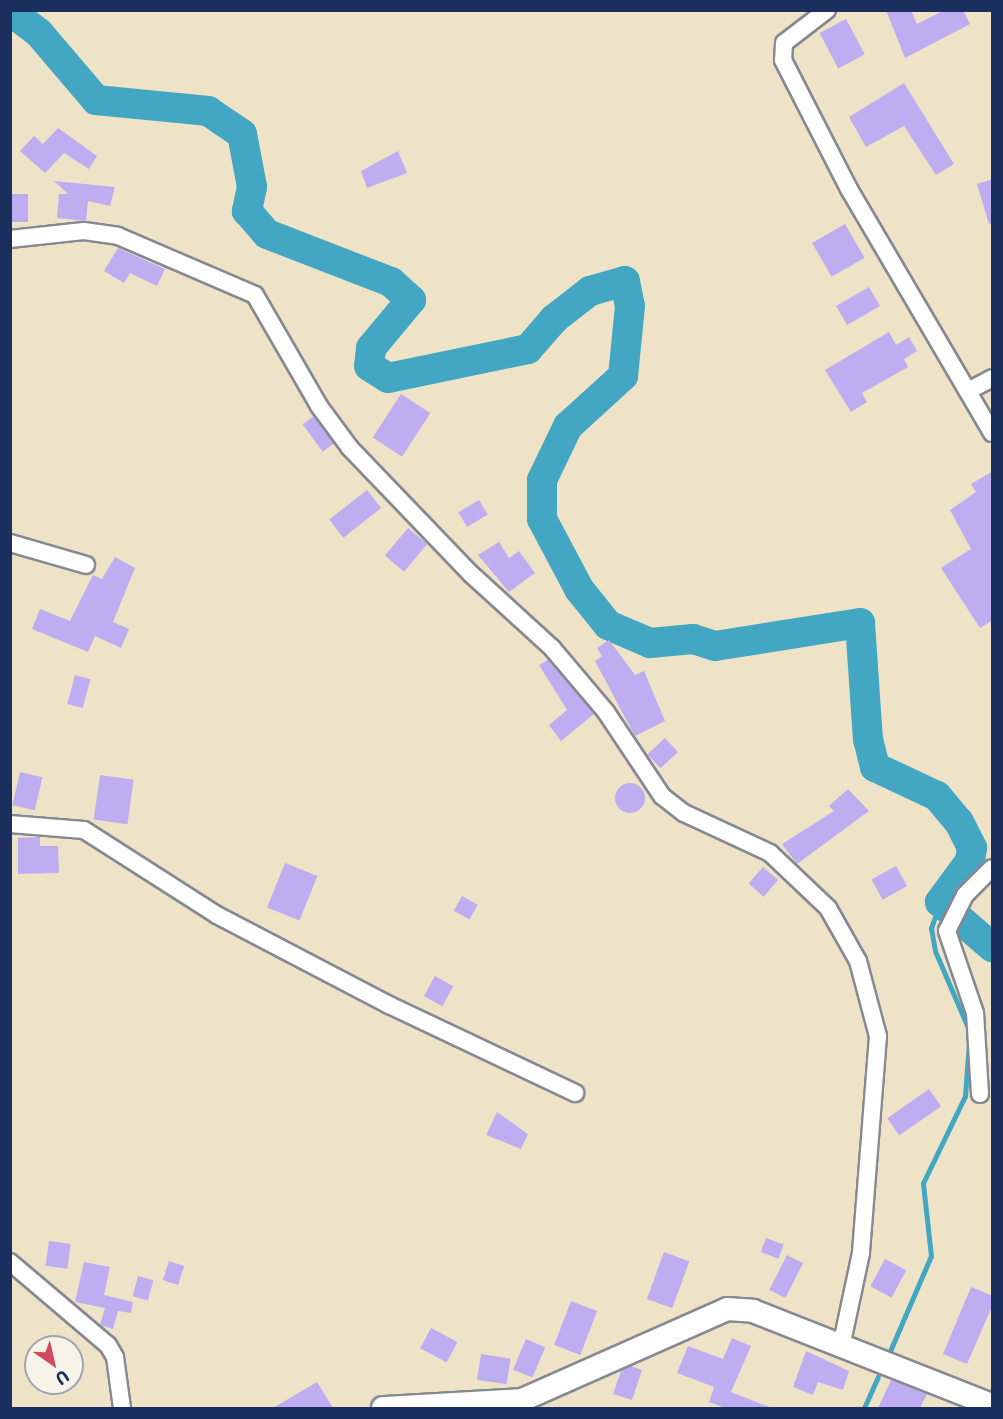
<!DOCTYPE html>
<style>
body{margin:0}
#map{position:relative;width:1003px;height:1419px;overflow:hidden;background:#efe3c7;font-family:"Playpen Sans",sans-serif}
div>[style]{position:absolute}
.stream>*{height:5px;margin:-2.5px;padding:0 2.5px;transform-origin:2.5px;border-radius:2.5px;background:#43a7c3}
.river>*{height:30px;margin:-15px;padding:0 15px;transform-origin:15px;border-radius:15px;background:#43a7c3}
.building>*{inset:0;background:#beadf1;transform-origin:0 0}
.round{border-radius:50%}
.roads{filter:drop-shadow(2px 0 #858992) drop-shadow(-2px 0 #858992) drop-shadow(0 2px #858992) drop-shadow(0 -2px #858992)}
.street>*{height:16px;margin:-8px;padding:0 8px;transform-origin:8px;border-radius:8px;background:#fff}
.secondary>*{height:22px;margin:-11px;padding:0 11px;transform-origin:11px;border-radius:11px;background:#fff}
span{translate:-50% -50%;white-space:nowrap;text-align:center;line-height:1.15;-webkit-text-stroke:4.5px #f7f3e8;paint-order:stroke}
.frame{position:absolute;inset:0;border:12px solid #1b2f5e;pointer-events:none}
.north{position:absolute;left:24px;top:1335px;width:60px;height:60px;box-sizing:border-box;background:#f7f3e8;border:2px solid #9fa5b1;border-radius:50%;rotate:146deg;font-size:16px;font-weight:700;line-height:24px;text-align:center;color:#1b2f5e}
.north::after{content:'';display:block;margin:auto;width:21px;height:27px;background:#d1495b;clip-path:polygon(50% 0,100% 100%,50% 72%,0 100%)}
</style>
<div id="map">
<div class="stream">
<div style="left:940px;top:902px;width:28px;rotate:109deg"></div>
<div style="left:931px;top:928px;width:23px;rotate:80deg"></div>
<div style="left:935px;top:951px;width:86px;rotate:66.7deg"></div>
<div style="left:890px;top:1351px;width:103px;rotate:-66.7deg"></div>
<div style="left:931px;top:1256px;width:73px;rotate:-96.3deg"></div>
<div style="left:923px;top:1183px;width:97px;rotate:-64.2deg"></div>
<div style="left:965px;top:1096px;width:54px;rotate:-85.8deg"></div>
<div style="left:864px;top:1408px;width:34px;rotate:-66deg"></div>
</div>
<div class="river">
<div style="left:10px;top:11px;width:36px;rotate:37deg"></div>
<div style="left:39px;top:33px;width:88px;rotate:49.6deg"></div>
<div style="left:96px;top:100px;width:113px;rotate:5.6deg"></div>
<div style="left:208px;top:111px;width:41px;rotate:34.1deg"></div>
<div style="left:242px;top:134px;width:54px;rotate:79.3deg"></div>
<div style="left:252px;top:187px;width:25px;rotate:102deg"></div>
<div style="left:247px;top:211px;width:30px;rotate:49deg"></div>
<div style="left:267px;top:234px;width:133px;rotate:21.2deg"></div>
<div style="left:391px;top:282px;width:27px;rotate:42deg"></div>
<div style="left:411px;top:300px;width:62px;rotate:129.8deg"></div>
<div style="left:371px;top:348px;width:18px;rotate:96deg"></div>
<div style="left:369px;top:366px;width:22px;rotate:32deg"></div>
<div style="left:388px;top:378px;width:143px;rotate:-11.7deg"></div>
<div style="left:528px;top:349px;width:40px;rotate:-49deg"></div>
<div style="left:554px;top:319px;width:46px;rotate:-37.9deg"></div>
<div style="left:590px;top:291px;width:36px;rotate:-16deg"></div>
<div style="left:625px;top:281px;width:25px;rotate:79deg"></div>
<div style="left:630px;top:306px;width:70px;rotate:95.7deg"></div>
<div style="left:623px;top:376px;width:74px;rotate:137.7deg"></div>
<div style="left:568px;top:426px;width:60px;rotate:115.7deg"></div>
<div style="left:542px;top:480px;width:39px;rotate:90deg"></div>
<div style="left:542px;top:519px;width:79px;rotate:62.1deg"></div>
<div style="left:579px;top:589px;width:46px;rotate:51.1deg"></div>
<div style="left:608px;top:625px;width:46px;rotate:23.2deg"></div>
<div style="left:650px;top:643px;width:43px;rotate:-5.3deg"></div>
<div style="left:693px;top:639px;width:23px;rotate:18deg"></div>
<div style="left:715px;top:646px;width:147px;rotate:-9deg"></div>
<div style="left:860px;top:623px;width:116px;rotate:86.1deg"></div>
<div style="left:868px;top:739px;width:29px;rotate:76deg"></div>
<div style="left:875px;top:767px;width:68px;rotate:25.1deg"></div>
<div style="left:937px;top:796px;width:34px;rotate:50deg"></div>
<div style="left:959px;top:822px;width:29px;rotate:63deg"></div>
<div style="left:972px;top:848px;width:13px;rotate:99deg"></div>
<div style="left:970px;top:861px;width:51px;rotate:126.2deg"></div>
<div style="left:940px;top:902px;width:69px;rotate:40.9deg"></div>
</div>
<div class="building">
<div style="clip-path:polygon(886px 10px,911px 10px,917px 24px,945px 10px,963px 10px,970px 24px,905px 58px)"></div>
<div style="left:846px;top:19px;width:40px;height:30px;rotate:62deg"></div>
<div style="clip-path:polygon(904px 83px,954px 164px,936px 175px,904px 126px,866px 147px,849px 117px)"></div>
<div style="clip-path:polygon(58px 128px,97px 156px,89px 169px,64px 153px,45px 173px,20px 151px,34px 136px,43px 144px)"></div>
<div style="clip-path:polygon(398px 151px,407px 173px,367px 188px,361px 171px)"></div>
<div style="clip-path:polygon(993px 179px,993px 223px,989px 224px,977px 184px)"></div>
<div style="clip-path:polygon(54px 181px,115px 187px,110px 206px,88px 201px,86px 221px,57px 218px,59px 194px,68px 194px)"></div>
<div style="left:10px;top:194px;width:18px;height:28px"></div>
<div style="left:845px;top:224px;width:39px;height:38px;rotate:60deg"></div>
<div style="clip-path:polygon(118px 248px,165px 269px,157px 286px,130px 273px,124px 283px,104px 271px)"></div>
<div style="left:869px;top:287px;width:22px;height:38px;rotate:60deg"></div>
<div style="clip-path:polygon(889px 332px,896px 345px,909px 337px,917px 351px,904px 359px,908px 367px,862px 393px,867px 402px,851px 412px,825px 370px)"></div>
<div style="left:401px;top:394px;width:35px;height:52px;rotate:33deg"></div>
<div style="left:314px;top:416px;width:34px;height:14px;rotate:54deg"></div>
<div style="clip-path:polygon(993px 471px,993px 620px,980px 628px,941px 568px,971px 549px,950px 510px,976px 492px,971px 484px)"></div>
<div style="left:367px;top:490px;width:23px;height:48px;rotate:52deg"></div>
<div style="left:479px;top:500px;width:17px;height:24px;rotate:59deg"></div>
<div style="left:408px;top:528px;width:25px;height:36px;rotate:40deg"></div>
<div style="clip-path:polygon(499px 542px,509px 558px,519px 551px,535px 573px,509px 592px,478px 555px)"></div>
<div style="clip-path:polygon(115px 557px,135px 568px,113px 622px,129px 629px,121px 648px,95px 636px,88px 652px,32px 629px,40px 609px,70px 621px,93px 575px,102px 579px)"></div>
<div style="clip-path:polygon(609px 640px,635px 675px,644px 671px,665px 721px,635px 736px,595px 661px,602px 656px,597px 648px)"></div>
<div style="clip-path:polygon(548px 660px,594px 714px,561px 741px,549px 725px,567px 710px,539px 665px)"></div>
<div style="left:75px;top:675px;width:16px;height:30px;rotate:15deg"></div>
<div style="left:665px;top:738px;width:19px;height:24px;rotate:47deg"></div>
<div style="left:20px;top:772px;width:23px;height:34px;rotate:13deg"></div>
<div style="left:100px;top:775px;width:34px;height:45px;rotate:8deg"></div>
<div class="round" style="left:615px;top:783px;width:30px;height:30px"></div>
<div style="clip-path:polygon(848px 789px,869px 811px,797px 864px,782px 844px,834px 811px,829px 806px)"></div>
<div style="clip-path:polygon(40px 837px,40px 846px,58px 846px,59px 873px,18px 874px,18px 838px)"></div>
<div style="left:285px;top:863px;width:35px;height:48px;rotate:22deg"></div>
<div style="left:896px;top:866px;width:23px;height:28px;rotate:61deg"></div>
<div style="left:763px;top:867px;width:20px;height:22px;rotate:41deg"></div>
<div style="left:462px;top:896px;width:18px;height:17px;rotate:29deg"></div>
<div style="left:435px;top:976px;width:21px;height:23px;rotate:29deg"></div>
<div style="left:929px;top:1089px;width:21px;height:51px;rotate:55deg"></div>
<div style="clip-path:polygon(497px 1112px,528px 1134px,521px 1149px,486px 1135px)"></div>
<div style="left:766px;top:1238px;width:19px;height:15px;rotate:21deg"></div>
<div style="left:49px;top:1241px;width:22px;height:25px;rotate:8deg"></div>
<div style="left:664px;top:1252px;width:27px;height:50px;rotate:20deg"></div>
<div style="left:787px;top:1255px;width:18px;height:39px;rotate:27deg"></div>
<div style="left:885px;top:1259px;width:24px;height:31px;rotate:28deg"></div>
<div style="left:169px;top:1261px;width:16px;height:20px;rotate:18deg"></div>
<div style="clip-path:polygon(84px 1262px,110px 1267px,104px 1295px,133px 1302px,131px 1313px,118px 1311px,113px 1329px,100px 1325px,105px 1308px,75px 1302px)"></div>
<div style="left:138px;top:1276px;width:16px;height:21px;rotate:15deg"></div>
<div style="clip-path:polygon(971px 1287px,993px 1296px,993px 1304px,967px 1364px,943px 1354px)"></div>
<div style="left:571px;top:1301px;width:28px;height:47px;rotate:21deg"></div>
<div style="left:431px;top:1328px;width:30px;height:23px;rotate:28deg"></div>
<div style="clip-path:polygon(732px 1338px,751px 1346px,731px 1392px,772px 1408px,725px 1408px,709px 1402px,714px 1387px,677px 1373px,688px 1346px,723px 1359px)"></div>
<div style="left:526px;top:1339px;width:21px;height:33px;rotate:23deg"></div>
<div style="clip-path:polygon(806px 1351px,849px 1371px,843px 1390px,818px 1382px,813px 1395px,793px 1387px)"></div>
<div style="left:481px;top:1354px;width:30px;height:26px;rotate:9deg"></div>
<div style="clip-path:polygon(631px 1366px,642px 1370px,632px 1400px,613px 1394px,621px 1371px)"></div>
<div style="clip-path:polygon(891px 1380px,927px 1394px,920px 1408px,878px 1408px)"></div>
<div style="clip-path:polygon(317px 1382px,333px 1408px,273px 1408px)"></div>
</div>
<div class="roads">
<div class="street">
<div style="left:827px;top:10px;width:54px;rotate:142.5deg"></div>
<div style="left:784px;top:43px;width:17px;rotate:93deg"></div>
<div style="left:783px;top:60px;width:145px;rotate:62.9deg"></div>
<div style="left:849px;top:189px;width:283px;rotate:59.6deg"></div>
<div style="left:10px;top:239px;width:74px;rotate:-6.2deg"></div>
<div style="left:84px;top:231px;width:34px;rotate:8deg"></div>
<div style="left:118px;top:236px;width:149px;rotate:23.3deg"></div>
<div style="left:255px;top:295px;width:128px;rotate:60deg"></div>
<div style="left:319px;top:406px;width:52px;rotate:53.6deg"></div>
<div style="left:350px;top:448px;width:175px;rotate:46.2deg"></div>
<div style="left:471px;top:574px;width:110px;rotate:42.4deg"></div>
<div style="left:552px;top:648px;width:84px;rotate:49.8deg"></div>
<div style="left:606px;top:712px;width:101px;rotate:56.3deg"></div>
<div style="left:662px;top:796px;width:28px;rotate:38deg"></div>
<div style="left:684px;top:813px;width:95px;rotate:24.9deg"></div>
<div style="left:770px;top:853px;width:80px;rotate:43.5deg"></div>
<div style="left:828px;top:908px;width:61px;rotate:60.5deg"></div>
<div style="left:858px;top:961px;width:78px;rotate:75.1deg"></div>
<div style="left:878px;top:1036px;width:218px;rotate:94.5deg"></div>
<div style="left:861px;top:1253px;width:96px;rotate:102deg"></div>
<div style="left:968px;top:391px;width:27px;rotate:-28deg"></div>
<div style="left:10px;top:543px;width:79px;rotate:16.1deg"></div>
<div style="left:10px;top:824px;width:74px;rotate:4.6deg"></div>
<div style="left:84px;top:830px;width:158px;rotate:32.6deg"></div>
<div style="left:217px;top:915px;width:194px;rotate:27.6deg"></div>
<div style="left:389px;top:1005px;width:206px;rotate:25.3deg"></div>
<div style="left:980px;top:1094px;width:81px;rotate:-93.5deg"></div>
<div style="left:975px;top:1013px;width:87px;rotate:-108.9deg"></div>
<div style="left:947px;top:931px;width:40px;rotate:-63.4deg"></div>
<div style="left:965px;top:895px;width:38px;rotate:-45deg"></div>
<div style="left:10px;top:1262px;width:128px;rotate:40.3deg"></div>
<div style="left:108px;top:1345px;width:14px;rotate:60deg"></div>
<div style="left:115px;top:1357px;width:51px;rotate:82.2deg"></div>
</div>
<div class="secondary">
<div style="left:383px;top:1408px;width:139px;rotate:-3.3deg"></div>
<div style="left:522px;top:1400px;width:224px;rotate:-23.9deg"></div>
<div style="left:727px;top:1309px;width:26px;rotate:4deg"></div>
<div style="left:753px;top:1311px;width:257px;rotate:21.5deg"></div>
</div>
</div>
<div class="frame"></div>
<div class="north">U</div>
</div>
